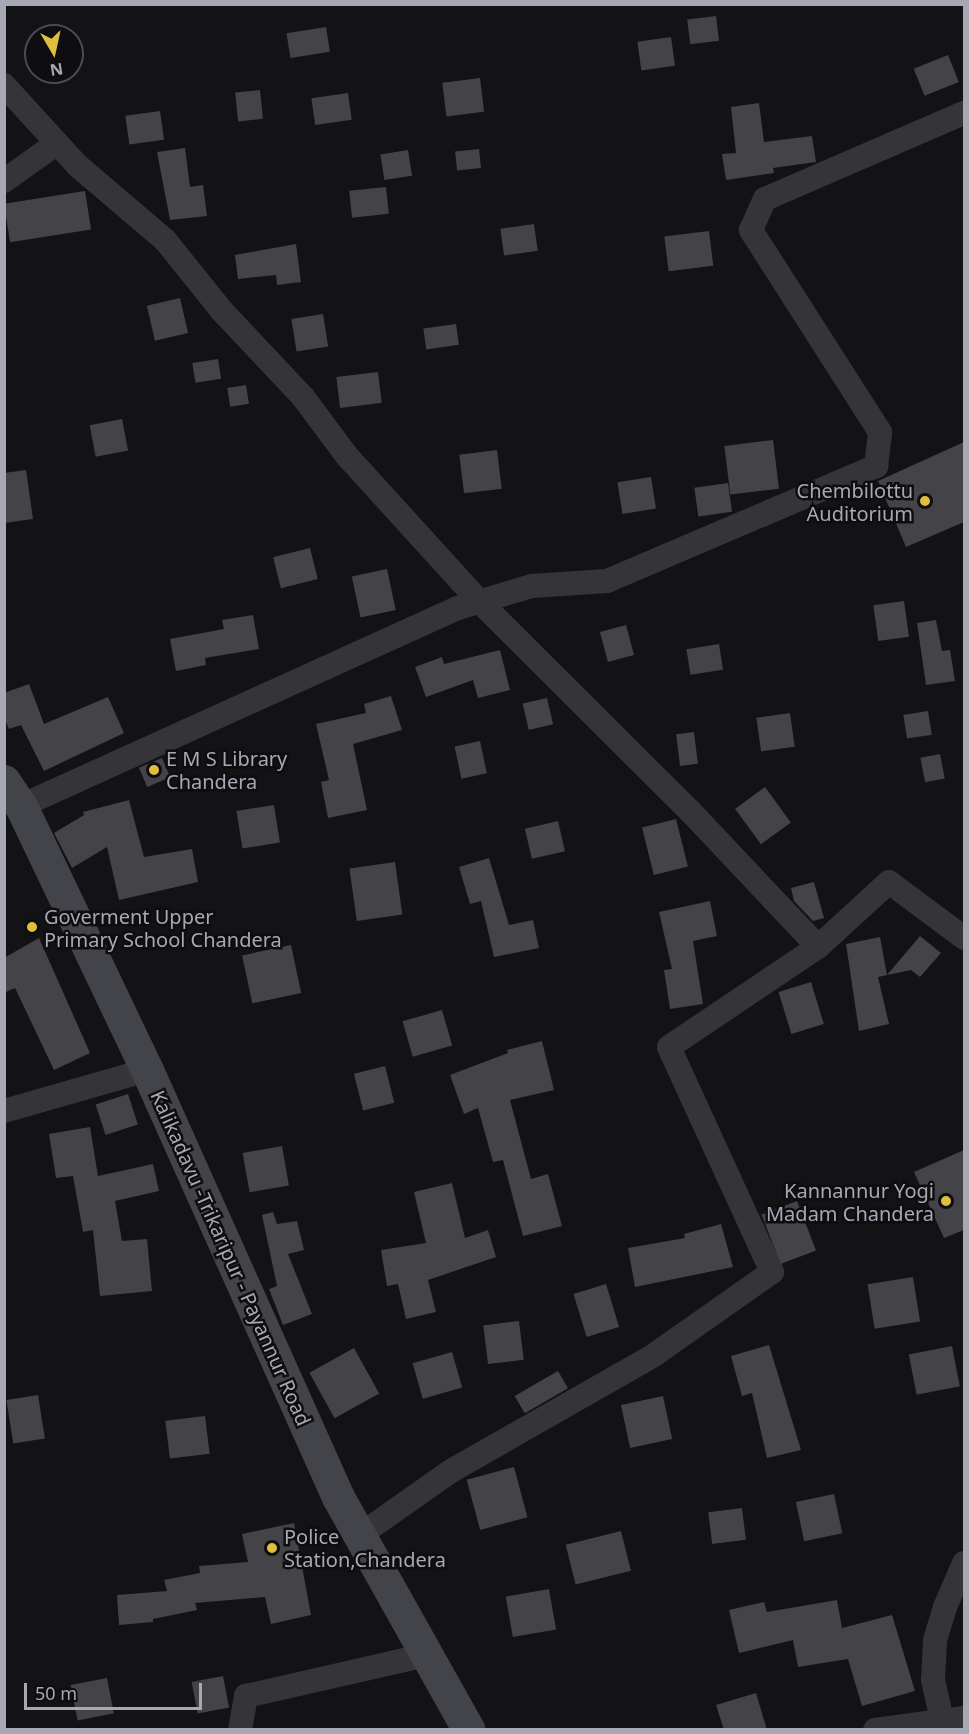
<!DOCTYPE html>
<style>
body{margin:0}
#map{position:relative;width:969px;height:1734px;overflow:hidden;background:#131315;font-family:"Noto Sans",sans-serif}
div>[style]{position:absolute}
.building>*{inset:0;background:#434348;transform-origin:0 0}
.minor>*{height:24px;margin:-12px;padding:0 12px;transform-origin:12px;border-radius:12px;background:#353539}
.secondary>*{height:33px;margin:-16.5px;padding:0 16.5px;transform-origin:16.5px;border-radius:16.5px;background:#434449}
.dots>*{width:16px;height:16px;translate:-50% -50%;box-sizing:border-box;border:3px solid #0e0e10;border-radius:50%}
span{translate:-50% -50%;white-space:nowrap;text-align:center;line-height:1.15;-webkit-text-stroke:5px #0e0e10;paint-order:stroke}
.poi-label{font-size:20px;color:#a6a9b4}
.right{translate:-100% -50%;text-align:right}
.left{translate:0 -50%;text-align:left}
.street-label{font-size:20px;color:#a6a9b4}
.frame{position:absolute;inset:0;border:6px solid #a6a9b4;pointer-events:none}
.north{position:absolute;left:24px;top:24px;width:60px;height:60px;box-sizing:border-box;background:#0e0e10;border:2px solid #4b4c52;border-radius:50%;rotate:171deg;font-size:16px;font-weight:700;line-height:24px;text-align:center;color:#a6a9b4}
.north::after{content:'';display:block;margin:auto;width:21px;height:27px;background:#e2be3e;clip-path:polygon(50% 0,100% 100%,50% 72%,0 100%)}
.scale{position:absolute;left:24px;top:1683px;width:178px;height:27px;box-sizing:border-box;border:3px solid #a6a9b4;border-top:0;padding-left:8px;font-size:18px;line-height:21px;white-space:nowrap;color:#a6a9b4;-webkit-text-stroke:4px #0e0e10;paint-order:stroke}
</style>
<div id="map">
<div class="building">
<div style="left:716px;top:16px;width:25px;height:29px;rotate:83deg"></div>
<div style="left:326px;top:27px;width:25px;height:40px;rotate:81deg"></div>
<div style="left:671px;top:37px;width:29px;height:34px;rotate:82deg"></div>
<div style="left:948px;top:55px;width:29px;height:37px;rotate:68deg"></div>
<div style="left:480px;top:78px;width:34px;height:38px;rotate:83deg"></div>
<div style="left:260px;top:90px;width:29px;height:25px;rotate:84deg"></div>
<div style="left:348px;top:93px;width:27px;height:37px;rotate:82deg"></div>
<div style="clip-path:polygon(759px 103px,764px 142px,812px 136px,816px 162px,773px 168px,774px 173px,726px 180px,722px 154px,736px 153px,731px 107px)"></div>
<div style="left:160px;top:111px;width:29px;height:35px;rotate:82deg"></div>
<div style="clip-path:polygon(185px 148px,190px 187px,203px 185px,207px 216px,170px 220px,157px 152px)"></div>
<div style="left:479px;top:149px;width:19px;height:24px;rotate:84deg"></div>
<div style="left:408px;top:150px;width:26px;height:28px;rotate:81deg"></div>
<div style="left:386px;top:187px;width:27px;height:37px;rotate:84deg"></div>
<div style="left:85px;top:191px;width:39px;height:82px;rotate:81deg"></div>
<div style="left:534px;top:224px;width:27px;height:34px;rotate:82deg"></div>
<div style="left:709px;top:231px;width:35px;height:45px;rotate:83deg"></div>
<div style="clip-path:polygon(296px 244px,301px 282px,277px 285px,276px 275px,238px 279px,235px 255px)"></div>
<div style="left:180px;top:298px;width:36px;height:34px;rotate:77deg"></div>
<div style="left:323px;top:314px;width:33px;height:32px;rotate:81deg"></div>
<div style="left:456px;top:324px;width:21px;height:33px;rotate:82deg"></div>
<div style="left:218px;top:359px;width:20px;height:26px;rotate:81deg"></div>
<div style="left:378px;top:372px;width:31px;height:42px;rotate:83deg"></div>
<div style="left:246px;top:385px;width:19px;height:19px;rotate:81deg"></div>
<div style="left:122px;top:419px;width:32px;height:33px;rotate:79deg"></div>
<div style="left:773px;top:440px;width:49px;height:49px;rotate:83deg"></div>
<div style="clip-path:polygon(964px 442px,964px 522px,906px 547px,878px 481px)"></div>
<div style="left:497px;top:450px;width:39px;height:38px;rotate:83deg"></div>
<div style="clip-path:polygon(26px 470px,33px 519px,4px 523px,4px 473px)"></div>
<div style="left:651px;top:477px;width:32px;height:34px;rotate:81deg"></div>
<div style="left:728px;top:483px;width:29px;height:34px;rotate:82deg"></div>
<div style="left:310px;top:548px;width:32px;height:38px;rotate:76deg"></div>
<div style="left:387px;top:569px;width:42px;height:36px;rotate:78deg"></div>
<div style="left:904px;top:601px;width:36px;height:31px;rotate:82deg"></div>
<div style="clip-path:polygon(253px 615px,259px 649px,205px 658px,206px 665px,176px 671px,170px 639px,224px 629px,222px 620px)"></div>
<div style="clip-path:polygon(936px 620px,942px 651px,950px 650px,955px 681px,926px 685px,917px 623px)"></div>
<div style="left:626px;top:625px;width:31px;height:27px;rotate:75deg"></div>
<div style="left:719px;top:644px;width:26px;height:33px;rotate:81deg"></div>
<div style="clip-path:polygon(500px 650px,510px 690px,478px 698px,473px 680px,426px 697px,415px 667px,442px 657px,444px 664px)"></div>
<div style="clip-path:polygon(29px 684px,44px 724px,108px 697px,124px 733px,44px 771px,21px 725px,9px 729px,4px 717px,4px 693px)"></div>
<div style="clip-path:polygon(391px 696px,402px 730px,353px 744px,367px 810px,328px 818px,321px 782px,329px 780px,316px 724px,366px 713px,364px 704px)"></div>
<div style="left:547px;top:698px;width:27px;height:25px;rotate:77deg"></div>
<div style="left:928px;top:711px;width:24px;height:25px;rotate:81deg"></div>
<div style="left:790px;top:713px;width:34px;height:34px;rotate:82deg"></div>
<div style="left:694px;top:732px;width:32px;height:18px;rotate:83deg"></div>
<div style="left:480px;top:741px;width:33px;height:26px;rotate:78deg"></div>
<div style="left:940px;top:754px;width:25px;height:20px;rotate:79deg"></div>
<div style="left:162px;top:758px;width:21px;height:25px;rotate:67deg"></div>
<div style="left:765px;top:787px;width:44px;height:37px;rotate:54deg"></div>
<div style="clip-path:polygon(129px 800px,144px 857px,192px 849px,198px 882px,119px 900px,107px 847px,72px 868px,54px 833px,84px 815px,83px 812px)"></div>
<div style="left:274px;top:805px;width:38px;height:38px;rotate:81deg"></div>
<div style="left:676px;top:819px;width:49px;height:35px;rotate:76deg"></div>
<div style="left:558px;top:821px;width:31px;height:34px;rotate:77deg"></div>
<div style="clip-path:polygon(489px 858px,509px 925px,533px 920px,539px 948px,494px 957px,481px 901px,470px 904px,459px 867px)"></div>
<div style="left:395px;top:862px;width:53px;height:46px;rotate:82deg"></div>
<div style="clip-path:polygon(814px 882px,824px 918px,813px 921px,794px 901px,791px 888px)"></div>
<div style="clip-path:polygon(710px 901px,717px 936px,693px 941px,703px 1004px,670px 1009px,664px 970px,672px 969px,659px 912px)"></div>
<div style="clip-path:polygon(920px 936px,941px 953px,920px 977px,911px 970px,878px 977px,889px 1024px,859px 1031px,846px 944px,880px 937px,887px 975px)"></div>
<div style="clip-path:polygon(39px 938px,90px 1053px,54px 1070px,15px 988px,4px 993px,4px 958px)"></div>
<div style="left:291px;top:945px;width:49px;height:50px;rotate:78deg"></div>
<div style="left:811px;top:982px;width:44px;height:34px;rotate:73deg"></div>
<div style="left:442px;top:1010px;width:37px;height:41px;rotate:74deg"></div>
<div style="clip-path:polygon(542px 1041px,554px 1090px,510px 1100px,531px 1179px,548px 1174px,562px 1226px,523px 1236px,503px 1160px,493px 1162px,478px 1108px,464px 1114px,450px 1075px,508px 1053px,507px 1050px)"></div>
<div style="left:385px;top:1066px;width:38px;height:32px;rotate:76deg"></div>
<div style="left:128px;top:1094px;width:32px;height:34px;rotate:72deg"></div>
<div style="clip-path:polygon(90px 1127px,98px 1176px,153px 1164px,159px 1191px,115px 1201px,122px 1241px,147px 1239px,152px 1291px,100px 1296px,93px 1230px,83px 1232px,73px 1176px,56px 1178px,49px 1134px)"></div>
<div style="left:282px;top:1146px;width:40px;height:40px;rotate:80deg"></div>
<div style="clip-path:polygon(964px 1150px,964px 1230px,944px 1238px,914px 1172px)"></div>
<div style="clip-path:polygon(452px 1183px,465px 1238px,488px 1230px,496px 1257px,428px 1280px,436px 1312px,406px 1319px,398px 1284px,387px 1286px,381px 1250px,426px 1243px,414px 1192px)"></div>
<div style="left:797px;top:1201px;width:53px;height:38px;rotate:69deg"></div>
<div style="clip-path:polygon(273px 1212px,277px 1224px,297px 1221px,304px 1250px,288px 1254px,312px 1314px,283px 1325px,269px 1289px,277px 1286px,262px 1215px)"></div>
<div style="clip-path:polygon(721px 1224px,733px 1267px,635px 1287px,628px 1248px,685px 1238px,684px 1234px)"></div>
<div style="left:913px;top:1277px;width:45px;height:46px;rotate:81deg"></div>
<div style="left:606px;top:1284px;width:45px;height:34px;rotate:73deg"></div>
<div style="left:519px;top:1321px;width:39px;height:36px;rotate:83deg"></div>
<div style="clip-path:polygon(769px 1345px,801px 1450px,767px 1458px,752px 1393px,742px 1396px,731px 1356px)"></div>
<div style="left:952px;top:1346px;width:41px;height:44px;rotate:79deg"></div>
<div style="left:354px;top:1348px;width:52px;height:51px;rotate:61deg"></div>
<div style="left:452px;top:1352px;width:37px;height:41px;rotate:74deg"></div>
<div style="left:558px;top:1371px;width:20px;height:50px;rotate:60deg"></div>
<div style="left:38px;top:1395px;width:44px;height:32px;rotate:81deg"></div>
<div style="left:663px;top:1396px;width:44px;height:43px;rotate:78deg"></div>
<div style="left:205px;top:1416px;width:38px;height:40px;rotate:83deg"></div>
<div style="left:514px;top:1467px;width:52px;height:49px;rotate:75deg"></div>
<div style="left:834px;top:1494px;width:40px;height:39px;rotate:78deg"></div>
<div style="left:742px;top:1508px;width:32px;height:34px;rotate:83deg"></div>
<div style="clip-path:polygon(294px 1523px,311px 1615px,271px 1624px,265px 1597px,195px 1603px,197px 1610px,153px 1619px,153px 1622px,119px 1625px,117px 1595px,167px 1591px,164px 1580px,200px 1573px,199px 1566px,248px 1562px,242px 1534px)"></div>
<div style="left:621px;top:1531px;width:41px;height:57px;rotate:76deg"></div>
<div style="left:549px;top:1589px;width:41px;height:44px;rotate:80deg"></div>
<div style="clip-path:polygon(837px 1600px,842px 1628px,892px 1615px,915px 1691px,862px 1706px,848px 1659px,798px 1667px,793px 1640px,739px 1653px,729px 1610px,764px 1602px,767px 1612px)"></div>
<div style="left:223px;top:1676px;width:32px;height:32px;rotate:79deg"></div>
<div style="left:107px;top:1678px;width:36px;height:37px;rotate:79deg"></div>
<div style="clip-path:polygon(756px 1693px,767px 1730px,724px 1730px,716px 1705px)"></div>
</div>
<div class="minor">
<div style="left:4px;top:85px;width:110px;rotate:47.6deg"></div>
<div style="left:78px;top:166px;width:114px;rotate:40.4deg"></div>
<div style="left:165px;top:240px;width:91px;rotate:51.2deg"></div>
<div style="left:222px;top:311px;width:118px;rotate:46.7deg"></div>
<div style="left:303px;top:397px;width:74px;rotate:53.3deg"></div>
<div style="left:347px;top:456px;width:196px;rotate:47.7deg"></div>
<div style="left:479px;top:601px;width:298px;rotate:44.9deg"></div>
<div style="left:690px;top:811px;width:187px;rotate:46.7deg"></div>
<div style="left:818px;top:947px;width:96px;rotate:-42.5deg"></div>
<div style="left:889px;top:882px;width:94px;rotate:36.7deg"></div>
<div style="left:4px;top:181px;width:65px;rotate:-35.6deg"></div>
<div style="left:21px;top:806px;width:480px;rotate:-24.4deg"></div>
<div style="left:458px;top:608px;width:77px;rotate:-16.6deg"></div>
<div style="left:532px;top:586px;width:75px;rotate:-3.8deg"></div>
<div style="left:607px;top:581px;width:293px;rotate:-23.1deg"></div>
<div style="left:876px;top:466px;width:34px;rotate:-83deg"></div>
<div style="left:880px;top:432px;width:240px;rotate:-122.6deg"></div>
<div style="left:751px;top:230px;width:34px;rotate:-66deg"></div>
<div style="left:765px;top:199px;width:217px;rotate:-23.4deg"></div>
<div style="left:4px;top:1111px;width:149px;rotate:-16deg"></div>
<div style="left:360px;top:1535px;width:111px;rotate:-35.1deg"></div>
<div style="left:451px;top:1471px;width:234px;rotate:-29.7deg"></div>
<div style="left:654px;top:1355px;width:144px;rotate:-35.1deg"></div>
<div style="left:772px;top:1272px;width:247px;rotate:-114.6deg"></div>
<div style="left:669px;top:1047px;width:179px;rotate:-33.9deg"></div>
<div style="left:942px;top:1720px;width:41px;rotate:-102.7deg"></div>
<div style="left:933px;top:1680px;width:40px;rotate:-87.1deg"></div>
<div style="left:935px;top:1640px;width:34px;rotate:-73deg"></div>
<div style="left:945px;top:1607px;width:48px;rotate:-66.6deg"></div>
<div style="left:240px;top:1730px;width:35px;rotate:-80deg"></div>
<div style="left:246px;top:1696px;width:186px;rotate:-12.8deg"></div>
<div style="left:875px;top:1730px;width:90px;rotate:-7.7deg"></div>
</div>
<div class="secondary">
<div style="left:4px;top:781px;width:30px;rotate:56deg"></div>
<div style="left:21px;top:806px;width:293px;rotate:64.5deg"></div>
<div style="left:147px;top:1070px;width:468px;rotate:65.9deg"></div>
<div style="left:338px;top:1497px;width:267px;rotate:60.7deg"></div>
</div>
<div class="dots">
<div style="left:925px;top:501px;background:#e2be3e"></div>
<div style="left:154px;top:770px;background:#e2be3e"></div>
<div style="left:32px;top:927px;background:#e2be3e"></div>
<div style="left:946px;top:1201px;background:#e2be3e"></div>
<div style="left:272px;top:1548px;background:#e2be3e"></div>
</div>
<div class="poi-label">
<span class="right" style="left:913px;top:502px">Chembilottu<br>Auditorium</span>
<span class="left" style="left:166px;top:770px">E M S Library<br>Chandera</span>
<span class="left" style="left:44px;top:928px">Goverment Upper<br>Primary School Chandera</span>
<span class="right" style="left:934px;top:1202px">Kannannur Yogi<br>Madam Chandera</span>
<span class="left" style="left:284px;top:1548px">Police<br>Station,Chandera</span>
</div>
<div class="street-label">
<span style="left:231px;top:1258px;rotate:66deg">Kalikadavu -Trikaripur - Payannur Road</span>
</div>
<div class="frame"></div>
<div class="north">N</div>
<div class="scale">50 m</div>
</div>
